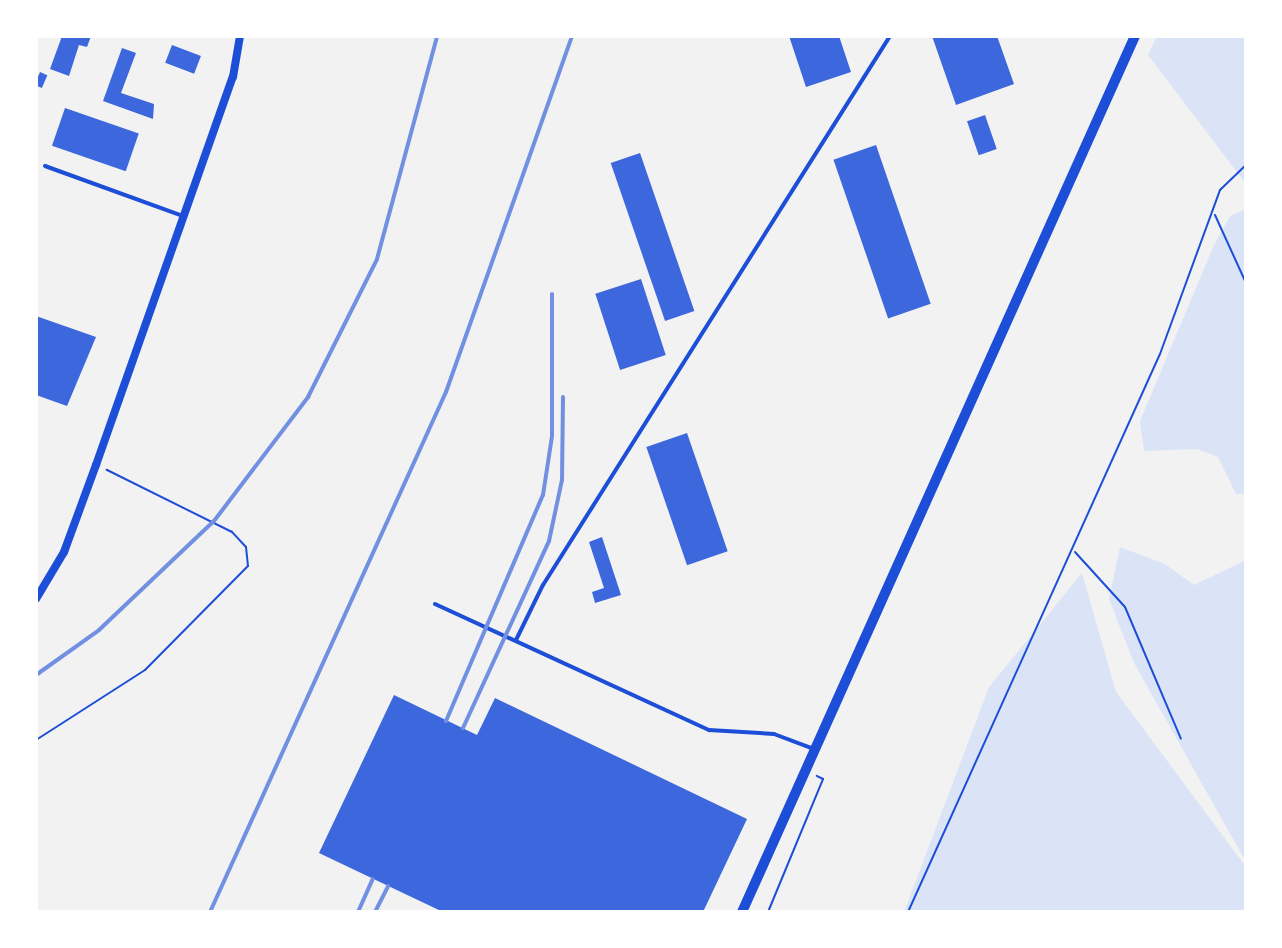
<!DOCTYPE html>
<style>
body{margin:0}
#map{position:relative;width:1282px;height:948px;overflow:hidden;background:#f2f2f2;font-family:"IBM Plex Sans",sans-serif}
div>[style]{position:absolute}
.green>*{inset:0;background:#dbe4f7}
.building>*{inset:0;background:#3d67dc;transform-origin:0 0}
.path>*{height:2px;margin:-1px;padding:0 1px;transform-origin:1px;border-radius:1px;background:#1d4ed8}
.service>*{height:4px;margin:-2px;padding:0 2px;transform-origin:2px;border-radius:2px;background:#1d4ed8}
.minor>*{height:8px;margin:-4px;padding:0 4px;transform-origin:4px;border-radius:4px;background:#1d4ed8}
.tertiary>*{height:10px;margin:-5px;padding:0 5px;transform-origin:5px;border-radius:5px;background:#1d4ed8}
.rail>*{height:4px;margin:-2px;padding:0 2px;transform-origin:2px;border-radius:2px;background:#7290e2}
span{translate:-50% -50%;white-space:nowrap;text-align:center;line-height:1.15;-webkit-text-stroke:8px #fff;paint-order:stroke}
.frame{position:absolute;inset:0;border:38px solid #fff;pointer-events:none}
</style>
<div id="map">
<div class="green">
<div style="clip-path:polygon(1157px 36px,1246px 36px,1246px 184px,1148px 55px)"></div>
<div style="clip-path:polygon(1246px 209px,1246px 494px,1236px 494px,1218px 457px,1197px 449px,1144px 451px,1140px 421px,1214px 245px,1230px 216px)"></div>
<div style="clip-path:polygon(1120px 547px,1165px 564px,1194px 585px,1246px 560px,1246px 862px,1134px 663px,1109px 599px)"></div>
<div style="clip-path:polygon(1082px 573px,1116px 692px,1246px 867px,1246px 912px,904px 912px,989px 687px)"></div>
</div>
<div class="building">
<div style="clip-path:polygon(62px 36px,91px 36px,87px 47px,79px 45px,69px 76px,50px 69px)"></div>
<div style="clip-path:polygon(789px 36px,839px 36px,851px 72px,806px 87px)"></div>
<div style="clip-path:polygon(932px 36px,997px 36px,1014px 84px,956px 105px)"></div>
<div style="left:172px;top:45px;width:31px;height:19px;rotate:21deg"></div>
<div style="clip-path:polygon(122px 48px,136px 53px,121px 93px,154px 104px,153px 119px,103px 101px)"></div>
<div style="left:40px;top:72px;width:8px;height:14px;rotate:23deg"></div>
<div style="left:65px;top:108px;width:78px;height:40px;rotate:19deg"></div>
<div style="left:985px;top:115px;width:36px;height:19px;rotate:71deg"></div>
<div style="left:876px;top:145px;width:168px;height:45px;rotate:71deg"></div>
<div style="left:640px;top:153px;width:167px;height:31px;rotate:71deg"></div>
<div style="left:641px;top:279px;width:80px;height:48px;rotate:72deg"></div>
<div style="clip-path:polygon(36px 316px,96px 337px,67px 406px,36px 395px)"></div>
<div style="left:687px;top:433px;width:125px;height:43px;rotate:71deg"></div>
<div style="clip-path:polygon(602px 537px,621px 595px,595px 603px,592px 592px,604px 588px,589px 542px)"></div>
<div style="clip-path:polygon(394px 695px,477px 735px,495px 698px,747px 819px,703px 912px,443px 912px,319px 853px)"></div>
</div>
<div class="path">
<div style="left:1215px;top:215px;width:75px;rotate:65.5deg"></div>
<div style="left:1075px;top:552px;width:74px;rotate:47.7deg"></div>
<div style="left:1125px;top:607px;width:143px;rotate:67deg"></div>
<div style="left:36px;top:740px;width:130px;rotate:-32.7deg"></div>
<div style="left:145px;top:670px;width:146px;rotate:-45.3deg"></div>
<div style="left:248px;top:566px;width:19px;rotate:-96deg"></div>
<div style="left:246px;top:547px;width:21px;rotate:-133deg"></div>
<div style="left:232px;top:532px;width:140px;rotate:-153.6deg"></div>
<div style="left:768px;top:912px;width:144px;rotate:-67.5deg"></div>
<div style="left:823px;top:779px;width:7px;rotate:-153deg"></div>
<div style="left:908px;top:912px;width:612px;rotate:-65.7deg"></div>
<div style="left:1160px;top:354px;width:175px;rotate:-69.9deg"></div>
<div style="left:1220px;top:190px;width:36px;rotate:-44deg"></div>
</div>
<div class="service">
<div style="left:45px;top:166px;width:147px;rotate:19.9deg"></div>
<div style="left:435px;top:604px;width:302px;rotate:24.7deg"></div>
<div style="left:709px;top:730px;width:65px;rotate:3.5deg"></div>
<div style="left:774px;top:734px;width:43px;rotate:20.6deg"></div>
<div style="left:516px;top:640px;width:61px;rotate:-63.9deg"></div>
<div style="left:543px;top:585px;width:649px;rotate:-57.7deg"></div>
</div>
<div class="minor">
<div style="left:36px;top:599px;width:55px;rotate:-59.2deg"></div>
<div style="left:64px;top:552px;width:93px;rotate:-69.8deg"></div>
<div style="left:96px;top:465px;width:411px;rotate:-70.6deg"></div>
<div style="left:233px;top:77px;width:42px;rotate:-80.3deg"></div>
</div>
<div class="tertiary">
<div style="left:742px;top:912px;width:960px;rotate:-65.84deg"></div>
</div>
<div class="rail">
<div style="left:36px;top:675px;width:77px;rotate:-35.5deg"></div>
<div style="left:99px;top:630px;width:158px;rotate:-43.5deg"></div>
<div style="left:214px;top:521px;width:156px;rotate:-52.8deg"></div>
<div style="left:308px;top:397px;width:154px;rotate:-63.4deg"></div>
<div style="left:377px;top:259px;width:231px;rotate:-74.9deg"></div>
<div style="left:446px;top:721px;width:246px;rotate:-66.8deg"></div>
<div style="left:543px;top:495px;width:60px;rotate:-81.3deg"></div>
<div style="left:552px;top:436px;width:142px;rotate:-90deg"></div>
<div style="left:463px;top:728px;width:206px;rotate:-65.3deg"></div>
<div style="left:549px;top:541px;width:62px;rotate:-78deg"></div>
<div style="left:562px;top:480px;width:83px;rotate:-89.3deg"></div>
<div style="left:210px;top:912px;width:571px;rotate:-65.59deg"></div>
<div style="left:446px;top:392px;width:378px;rotate:-70.5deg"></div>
<div style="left:358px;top:912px;width:36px;rotate:-66deg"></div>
<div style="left:375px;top:912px;width:29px;rotate:-63deg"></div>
</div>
<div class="frame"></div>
</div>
